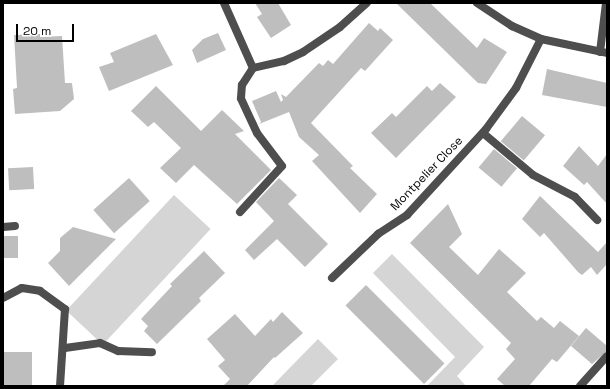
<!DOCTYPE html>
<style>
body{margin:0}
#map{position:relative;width:610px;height:389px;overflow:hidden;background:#fff;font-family:"Space Grotesk",sans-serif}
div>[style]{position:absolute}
.green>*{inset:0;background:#d5d5d5;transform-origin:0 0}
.building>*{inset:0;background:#bebebe;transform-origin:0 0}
.lane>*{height:8px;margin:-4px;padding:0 4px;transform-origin:4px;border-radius:4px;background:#4e4e4e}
.street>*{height:8px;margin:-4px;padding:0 4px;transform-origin:4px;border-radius:4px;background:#4e4e4e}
span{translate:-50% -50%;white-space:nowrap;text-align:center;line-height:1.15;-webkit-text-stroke:3.5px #fff;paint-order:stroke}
.street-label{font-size:12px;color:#000}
.frame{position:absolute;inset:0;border:4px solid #000;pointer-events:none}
.scale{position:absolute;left:16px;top:24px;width:58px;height:18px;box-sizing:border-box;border:2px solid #000;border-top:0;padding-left:5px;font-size:12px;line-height:14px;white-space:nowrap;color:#000;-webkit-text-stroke:3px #fff;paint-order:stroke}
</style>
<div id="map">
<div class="green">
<div style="left:174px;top:195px;width:50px;height:158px;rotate:43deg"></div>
<div style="clip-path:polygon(392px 254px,484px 347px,457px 376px,466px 386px,427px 386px,455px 357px,373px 273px)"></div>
<div style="clip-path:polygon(318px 339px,338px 359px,311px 386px,272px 386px)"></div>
</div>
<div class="building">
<div style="clip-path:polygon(255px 3px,278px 3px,291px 25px,271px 38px,257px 17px,262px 14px)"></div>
<div style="clip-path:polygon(396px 3px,430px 3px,477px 48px,484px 38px,507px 52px,486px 84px,478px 83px)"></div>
<div style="clip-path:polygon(369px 23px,378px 31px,380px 28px,393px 40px,365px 71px,361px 68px,311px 123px,353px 166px,350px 168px,377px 194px,360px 213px,312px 161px,319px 155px,299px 137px,289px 112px,259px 124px,261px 122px,252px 101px,276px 91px,281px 102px,283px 100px,281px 94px,286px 97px,319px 63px,323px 66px,328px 60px,333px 64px)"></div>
<div style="clip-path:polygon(218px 33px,226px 50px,197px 63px,192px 50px,203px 39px)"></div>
<div style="clip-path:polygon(40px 34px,40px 37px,62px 36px,65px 83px,72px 83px,74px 99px,60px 111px,15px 114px,13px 89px,17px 88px,14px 35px)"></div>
<div style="clip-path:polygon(156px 34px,173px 65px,109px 91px,99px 67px,114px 62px,110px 53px)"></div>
<div style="clip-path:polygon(547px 69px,607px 83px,607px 107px,542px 95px)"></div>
<div style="clip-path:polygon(440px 83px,456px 97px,396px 158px,371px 133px,392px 113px,396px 117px,427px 86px,432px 91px)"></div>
<div style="clip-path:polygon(156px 86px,201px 131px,222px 110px,244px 131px,235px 134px,271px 170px,237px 204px,194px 165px,176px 183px,160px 168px,181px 148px,154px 122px,148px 127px,131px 111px)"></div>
<div style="left:522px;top:116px;width:30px;height:33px;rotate:40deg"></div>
<div style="clip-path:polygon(579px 146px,598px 166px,607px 154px,607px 204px,587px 182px,584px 185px,563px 166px)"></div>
<div style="left:494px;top:149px;width:30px;height:24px;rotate:40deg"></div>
<div style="left:33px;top:167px;width:22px;height:25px;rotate:87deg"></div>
<div style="left:129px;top:178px;width:31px;height:48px;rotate:48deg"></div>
<div style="clip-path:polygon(279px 178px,297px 195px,288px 204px,328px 244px,305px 267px,277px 239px,254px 260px,245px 250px,274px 221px,256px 202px)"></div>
<div style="clip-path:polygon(540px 196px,598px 252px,607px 242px,607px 264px,597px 275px,591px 267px,582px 275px,578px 272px,544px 233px,540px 237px,522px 219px)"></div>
<div style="clip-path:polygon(448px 204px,462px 234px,449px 247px,478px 275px,499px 249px,526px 273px,507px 292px,537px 321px,541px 317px,554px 328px,560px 321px,579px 336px,557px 362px,552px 359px,529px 386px,505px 386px,497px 379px,515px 359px,506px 349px,511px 343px,410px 243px)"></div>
<div style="clip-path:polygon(73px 227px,116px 239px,69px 286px,48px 263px,60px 251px,60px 238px)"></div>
<div style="left:3px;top:236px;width:15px;height:22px"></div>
<div style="clip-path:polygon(204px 251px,225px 273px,199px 298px,201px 301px,157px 344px,144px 331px,148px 326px,141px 319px,172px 286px,170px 284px)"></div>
<div style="left:366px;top:285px;width:111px;height:29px;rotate:45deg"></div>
<div style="clip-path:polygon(282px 312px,303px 333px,275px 358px,274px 357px,247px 386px,223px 386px,230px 379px,218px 366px,225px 360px,207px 339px,235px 314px,255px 336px,271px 319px,273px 322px)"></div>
<div style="clip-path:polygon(586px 328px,607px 346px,607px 351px,592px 364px,571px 346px)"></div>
<div style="left:32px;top:352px;width:34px;height:29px;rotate:90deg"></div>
</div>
<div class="lane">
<div style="left:240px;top:212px;width:62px;rotate:-47.6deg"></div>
<div style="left:282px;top:166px;width:41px;rotate:-127.1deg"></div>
<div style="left:257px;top:133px;width:38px;rotate:-115deg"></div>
<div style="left:241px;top:98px;width:13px;rotate:-86deg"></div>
<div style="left:242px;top:85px;width:20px;rotate:-57deg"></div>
<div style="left:3px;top:227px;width:12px;rotate:-5deg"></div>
<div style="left:3px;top:298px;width:21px;rotate:-28deg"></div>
<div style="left:22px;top:288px;width:18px;rotate:9deg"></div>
<div style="left:40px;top:291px;width:31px;rotate:36deg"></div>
<div style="left:100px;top:343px;width:20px;rotate:24deg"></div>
<div style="left:118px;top:351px;width:34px;rotate:2deg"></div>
</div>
<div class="street">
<div style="left:224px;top:3px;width:71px;rotate:66deg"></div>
<div style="left:253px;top:68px;width:32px;rotate:-13deg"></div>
<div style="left:284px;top:61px;width:21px;rotate:-25deg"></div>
<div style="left:303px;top:52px;width:45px;rotate:-34deg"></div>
<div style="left:340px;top:27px;width:36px;rotate:-42deg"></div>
<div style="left:477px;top:3px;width:42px;rotate:33.3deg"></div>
<div style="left:512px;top:26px;width:32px;rotate:24deg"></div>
<div style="left:541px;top:39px;width:67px;rotate:12deg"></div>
<div style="left:600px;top:52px;width:49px;rotate:-83deg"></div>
<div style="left:483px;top:133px;width:65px;rotate:40deg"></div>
<div style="left:533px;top:175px;width:47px;rotate:27.6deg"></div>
<div style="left:575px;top:197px;width:32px;rotate:46deg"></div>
<div style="left:332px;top:278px;width:64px;rotate:-43.7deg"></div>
<div style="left:378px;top:234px;width:35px;rotate:-33deg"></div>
<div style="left:407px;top:215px;width:117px;rotate:-47.4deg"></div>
<div style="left:486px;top:129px;width:51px;rotate:-53.8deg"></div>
<div style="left:516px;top:88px;width:55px;rotate:-63deg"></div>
<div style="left:65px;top:348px;width:35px;rotate:-8deg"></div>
<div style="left:60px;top:386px;width:77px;rotate:-86.3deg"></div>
<div style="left:580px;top:386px;width:40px;rotate:-48deg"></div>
</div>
<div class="street-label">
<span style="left:427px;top:174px;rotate:-46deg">Montpelier Close</span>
</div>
<div class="frame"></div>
<div class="scale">20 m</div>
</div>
